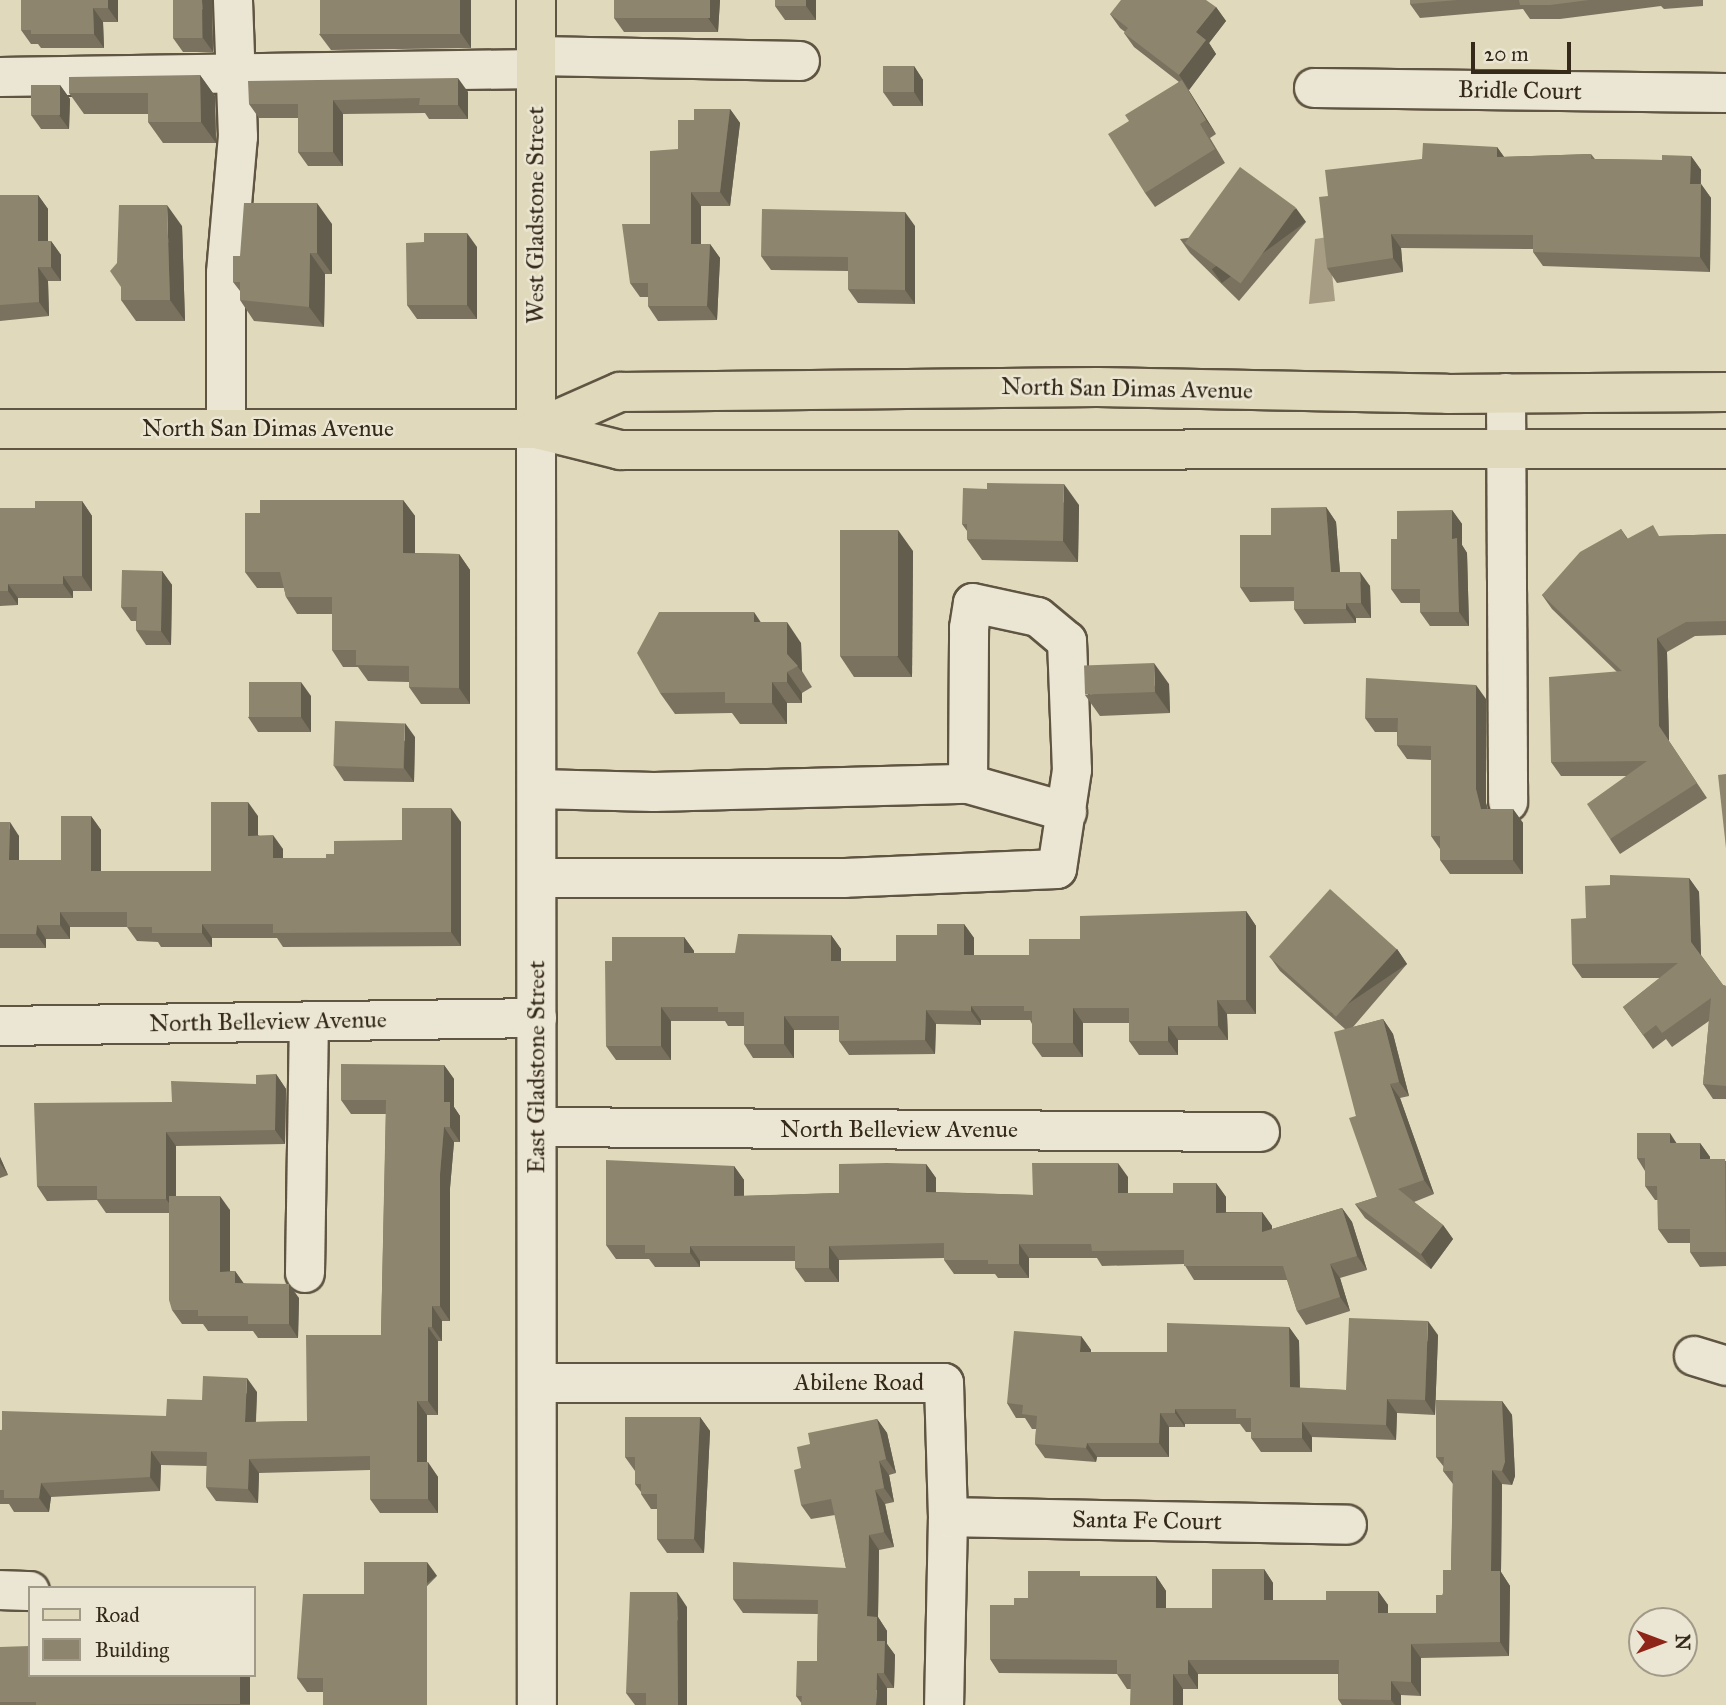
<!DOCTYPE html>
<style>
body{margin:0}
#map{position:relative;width:1726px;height:1705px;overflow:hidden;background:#e0d9bb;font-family:"IM FELL Great Primer",serif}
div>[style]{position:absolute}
.water>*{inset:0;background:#a69d84}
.roads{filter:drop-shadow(2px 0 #605542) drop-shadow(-2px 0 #605542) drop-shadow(0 2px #605542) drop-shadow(0 -2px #605542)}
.minor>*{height:38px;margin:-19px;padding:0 19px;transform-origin:19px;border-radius:19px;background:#ebe6d3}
.major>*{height:38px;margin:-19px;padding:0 19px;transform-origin:19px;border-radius:19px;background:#e0d9bb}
.wall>*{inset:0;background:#7a725f}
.shaded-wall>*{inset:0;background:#635d4d;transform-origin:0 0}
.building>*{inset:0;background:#8e856e;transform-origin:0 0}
span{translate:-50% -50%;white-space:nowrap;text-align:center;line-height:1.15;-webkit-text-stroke:5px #ebe6d3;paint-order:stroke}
.street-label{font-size:24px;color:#35291a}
.legend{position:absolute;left:28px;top:1586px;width:228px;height:91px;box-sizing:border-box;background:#ebe6d3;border:2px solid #a29a89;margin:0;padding:9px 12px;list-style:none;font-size:21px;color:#35291a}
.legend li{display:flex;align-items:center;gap:14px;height:35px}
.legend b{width:35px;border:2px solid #a29a89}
.north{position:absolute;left:1628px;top:1607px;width:70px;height:70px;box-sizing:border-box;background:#ebe6d3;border:2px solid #a29a89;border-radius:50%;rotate:90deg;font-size:19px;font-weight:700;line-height:28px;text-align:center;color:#35291a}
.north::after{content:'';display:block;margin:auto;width:24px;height:32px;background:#8f2418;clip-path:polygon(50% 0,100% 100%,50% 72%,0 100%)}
.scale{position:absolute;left:1471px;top:42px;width:100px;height:32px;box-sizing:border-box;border:4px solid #35291a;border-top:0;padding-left:9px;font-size:21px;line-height:24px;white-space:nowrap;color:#35291a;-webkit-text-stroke:5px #ebe6d3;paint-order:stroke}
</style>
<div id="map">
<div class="water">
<div style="clip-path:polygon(1328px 237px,1335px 301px,1309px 304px,1315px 239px)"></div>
</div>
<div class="roads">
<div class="minor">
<div style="left:536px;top:56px;width:264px;rotate:1.1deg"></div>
<div style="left:0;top:77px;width:536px;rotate:-0.86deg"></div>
<div style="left:1314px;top:88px;width:412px;rotate:0.7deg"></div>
<div style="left:1506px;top:393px;width:409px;rotate:89.7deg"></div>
<div style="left:226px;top:429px;width:156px;rotate:-90deg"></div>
<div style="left:226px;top:273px;width:137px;rotate:-85deg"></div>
<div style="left:238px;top:137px;width:137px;rotate:-92.1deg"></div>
<div style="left:536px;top:429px;width:1276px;rotate:89.96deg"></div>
<div style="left:968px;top:784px;width:103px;rotate:15.8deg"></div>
<div style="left:537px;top:789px;width:117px;rotate:1.5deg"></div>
<div style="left:654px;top:792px;width:314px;rotate:-1.5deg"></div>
<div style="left:968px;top:784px;width:156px;rotate:-89.6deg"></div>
<div style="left:969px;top:628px;width:25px;rotate:-81deg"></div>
<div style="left:973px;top:603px;width:66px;rotate:12.2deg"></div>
<div style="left:1038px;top:617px;width:38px;rotate:40deg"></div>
<div style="left:1067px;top:641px;width:129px;rotate:87.8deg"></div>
<div style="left:1072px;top:770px;width:100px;rotate:98.6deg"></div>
<div style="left:1057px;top:869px;width:212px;rotate:177.6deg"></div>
<div style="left:845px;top:878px;width:308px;rotate:180deg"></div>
<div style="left:0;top:1026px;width:537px;rotate:-0.85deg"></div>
<div style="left:537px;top:1127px;width:723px;rotate:0.4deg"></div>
<div style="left:305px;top:1273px;width:252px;rotate:-89.1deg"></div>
<div style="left:1694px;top:1356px;width:34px;rotate:17deg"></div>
<div style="left:537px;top:1383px;width:407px"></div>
<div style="left:944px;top:1383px;width:134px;rotate:88.3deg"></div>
<div style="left:948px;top:1517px;width:188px;rotate:91.2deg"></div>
<div style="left:948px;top:1517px;width:399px;rotate:1.1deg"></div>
<div style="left:0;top:1590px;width:30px;rotate:2deg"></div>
</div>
<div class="major">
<div style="left:536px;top:0;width:429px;rotate:90deg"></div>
<div style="left:0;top:429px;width:536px"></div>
<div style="left:536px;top:429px;width:87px;rotate:14deg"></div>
<div style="left:620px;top:450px;width:1106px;rotate:-0.05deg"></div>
<div style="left:536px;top:429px;width:92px;rotate:-23.8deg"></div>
<div style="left:620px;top:392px;width:477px;rotate:-0.6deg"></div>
<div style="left:1097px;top:387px;width:350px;rotate:1.1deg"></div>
<div style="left:1447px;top:394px;width:279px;rotate:-0.4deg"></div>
</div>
</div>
<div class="wall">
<div style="clip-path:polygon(118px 0,118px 22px,103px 22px,104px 48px,41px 48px,38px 44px,31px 44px,21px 30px)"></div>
<div style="clip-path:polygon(212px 0,213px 52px,183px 52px,173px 38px)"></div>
<div style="clip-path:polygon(471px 0,471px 48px,331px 50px,319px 34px)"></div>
<div style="clip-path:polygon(720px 0,718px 32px,624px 32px,614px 18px)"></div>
<div style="clip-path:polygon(816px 0,816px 20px,785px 20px,775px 6px)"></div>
<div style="clip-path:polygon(1410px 0,1703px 0,1703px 6px,1664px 9px,1661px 6px,1560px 19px,1530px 19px,1523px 9px,1420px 18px,1410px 4px)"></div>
<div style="clip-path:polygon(1216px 7px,1226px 21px,1209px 43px,1216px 54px,1189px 90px,1188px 89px,1216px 134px,1210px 138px,1225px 163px,1155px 207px,1145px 193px,1129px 121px,1179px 82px,1134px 47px,1124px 33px,1125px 32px,1120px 28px,1110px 14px)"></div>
<div style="clip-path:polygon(914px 66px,923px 80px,923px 106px,893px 106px,883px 92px)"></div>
<div style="clip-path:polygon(200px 75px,215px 96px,216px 143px,163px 143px,148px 122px,148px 114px,84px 114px,69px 93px)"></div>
<div style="clip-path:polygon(60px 85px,70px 99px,69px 129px,41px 129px,31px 115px)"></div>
<div style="clip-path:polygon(468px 92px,468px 119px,429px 119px,425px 113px,343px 114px,343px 166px,308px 166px,298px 152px,298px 118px,259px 118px,249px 104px)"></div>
<div style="clip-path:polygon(730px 109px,740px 123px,730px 206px,701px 206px,701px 244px,710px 244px,720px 258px,717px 320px,658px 321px,648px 306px,648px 297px,640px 297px,630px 283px,650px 224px,678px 149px,694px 120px)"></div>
<div style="clip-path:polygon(1497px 147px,1504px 157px,1591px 154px,1595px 159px,1662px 160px,1691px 156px,1701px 170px,1701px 184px,1711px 198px,1710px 272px,1543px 266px,1533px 252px,1533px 249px,1401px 248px,1403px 272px,1337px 283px,1327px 268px,1328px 196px,1422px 159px)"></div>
<div style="clip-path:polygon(0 195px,38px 195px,48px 209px,48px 241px,51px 241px,61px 255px,61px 281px,48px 281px,49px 316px,0 321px)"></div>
<div style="clip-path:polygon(1306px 222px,1239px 301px,1190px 253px,1180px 239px)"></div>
<div style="clip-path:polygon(332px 224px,332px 274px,325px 274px,324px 327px,254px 321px,240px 300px,240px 291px,233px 282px,240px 256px)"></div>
<div style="clip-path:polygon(182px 226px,185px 321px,136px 321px,121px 300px)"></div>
<div style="clip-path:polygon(915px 226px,915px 304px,858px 303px,848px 289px,848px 271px,771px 270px,761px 256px)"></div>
<div style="clip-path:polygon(477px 247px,477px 319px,417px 319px,407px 305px)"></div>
<div style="clip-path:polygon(987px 489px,1079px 505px,1078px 562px,982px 560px,967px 539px,967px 531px,962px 524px)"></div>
<div style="clip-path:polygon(403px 500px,415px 516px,415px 553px,459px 554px,470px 570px,470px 704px,421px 704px,409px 687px,409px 682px,368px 681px,358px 667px,343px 667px,332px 650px,332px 614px,297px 614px,286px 597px,284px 588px,257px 588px,245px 572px,260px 513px)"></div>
<div style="clip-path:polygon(82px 501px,92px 516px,92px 591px,73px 591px,73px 598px,18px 598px,18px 605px,0 606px,0 508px,35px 508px)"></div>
<div style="clip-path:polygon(1326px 507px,1336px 522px,1340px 572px,1370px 586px,1371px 618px,1356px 618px,1356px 623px,1304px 624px,1294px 609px,1294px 601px,1250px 602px,1240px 587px,1271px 535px)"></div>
<div style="clip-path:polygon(1452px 510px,1462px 524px,1462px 545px,1467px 553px,1469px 626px,1430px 626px,1420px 612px,1420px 603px,1401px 603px,1391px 589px)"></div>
<div style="clip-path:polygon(1621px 529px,1628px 539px,1661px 536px,1726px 534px,1726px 635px,1695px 636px,1667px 652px,1669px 741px,1707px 798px,1620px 854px,1610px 839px,1627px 776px,1561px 776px,1551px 762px,1617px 672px,1552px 609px,1542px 595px)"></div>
<div style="clip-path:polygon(913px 551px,912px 677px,854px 677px,840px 656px)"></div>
<div style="clip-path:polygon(162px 571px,172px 585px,171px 645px,146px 645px,136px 630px,136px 621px,131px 621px,121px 607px)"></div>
<div style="clip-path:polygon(761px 622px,801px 643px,802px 671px,812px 687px,802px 693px,802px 703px,787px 703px,787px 724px,740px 724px,732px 713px,675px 714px,660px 693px)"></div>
<div style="clip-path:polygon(1169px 684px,1170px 713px,1100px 716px,1085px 695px)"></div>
<div style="clip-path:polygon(311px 696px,311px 732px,258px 732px,248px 717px)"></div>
<div style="clip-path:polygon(1486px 699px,1486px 803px,1488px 809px,1513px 809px,1523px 823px,1523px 874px,1450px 874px,1440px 860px,1440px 849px,1431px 836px,1431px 760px,1407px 759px,1397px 745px,1397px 732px,1375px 732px,1365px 718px)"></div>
<div style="clip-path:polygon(415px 737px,414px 782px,344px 781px,334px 766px)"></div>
<div style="clip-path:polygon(91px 816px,101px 830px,101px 871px,211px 871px,258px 816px,258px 835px,283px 849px,283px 858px,326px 858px,334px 854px,402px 840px,461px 822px,461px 946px,283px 947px,277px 938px,212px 938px,212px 947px,161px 947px,158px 942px,137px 941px,127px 927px,70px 927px,70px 939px,46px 939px,46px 948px,0 948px,0 822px,19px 836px,19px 860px,61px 860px)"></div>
<div style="clip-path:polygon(1689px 878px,1699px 892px,1701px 955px,1723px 985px,1726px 986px,1726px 1099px,1713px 1099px,1703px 1084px,1709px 1021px,1672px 1047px,1666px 1039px,1653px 1049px,1623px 1007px,1660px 978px,1582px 978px,1572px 964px,1586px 918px,1610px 885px)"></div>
<div style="clip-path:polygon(1246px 911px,1256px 926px,1256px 1014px,1227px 1014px,1228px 1040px,1178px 1040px,1178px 1055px,1139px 1055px,1129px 1041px,1129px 1023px,1083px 1023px,1083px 1057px,1042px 1057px,1032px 1043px,1032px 1024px,1030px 1020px,981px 1020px,981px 1025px,936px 1024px,935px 1054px,849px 1055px,839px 1041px,839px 1030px,794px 1030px,794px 1058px,753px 1058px,744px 1044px,744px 1026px,728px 1026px,725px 1021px,671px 1021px,671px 1060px,616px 1060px,606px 1046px,612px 961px,684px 937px,694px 951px,694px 953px,735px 953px,831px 935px,841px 949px,841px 961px,896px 961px,937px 935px,964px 924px,974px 938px,974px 955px,1029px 955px,1080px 939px)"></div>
<div style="clip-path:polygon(1397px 949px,1407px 964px,1353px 1027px,1383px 1019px,1393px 1034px,1409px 1096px,1400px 1098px,1434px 1194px,1414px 1202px,1443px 1225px,1453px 1239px,1431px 1269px,1365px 1218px,1355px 1204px,1377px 1197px,1356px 1116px,1345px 1029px,1280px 971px,1270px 957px)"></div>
<div style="clip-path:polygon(444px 1065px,454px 1079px,454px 1107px,460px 1116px,460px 1142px,454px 1142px,450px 1188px,450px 1321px,442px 1321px,442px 1341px,438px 1341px,438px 1415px,427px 1415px,427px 1462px,438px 1477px,438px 1513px,380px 1513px,370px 1499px,370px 1470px,259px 1473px,258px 1503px,216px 1501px,206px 1487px,207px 1466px,161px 1465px,160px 1491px,51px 1497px,49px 1512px,14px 1512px,9px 1504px,0 1504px,0 1430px,166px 1416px,202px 1400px,257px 1392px,256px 1422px,307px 1421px,381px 1335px,386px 1114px,351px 1114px,341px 1100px)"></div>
<div style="clip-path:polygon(276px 1074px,286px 1089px,285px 1144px,176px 1146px,176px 1196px,230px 1210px,230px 1271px,235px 1271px,243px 1283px,299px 1298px,298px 1338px,258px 1338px,253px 1331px,208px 1331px,203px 1324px,182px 1324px,172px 1310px,169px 1213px,106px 1213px,97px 1200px,47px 1201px,37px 1186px,172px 1102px,256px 1084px)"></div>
<div style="clip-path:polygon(1677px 1143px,1700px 1143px,1710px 1157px,1710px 1159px,1726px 1161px,1726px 1266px,1700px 1267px,1690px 1252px,1690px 1243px,1668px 1243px,1658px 1229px,1658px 1200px,1655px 1200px,1645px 1186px,1645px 1171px,1637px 1158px)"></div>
<div style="clip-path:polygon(0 1157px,8px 1175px,0 1178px)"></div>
<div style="clip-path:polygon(926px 1164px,936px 1178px,936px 1192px,1033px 1195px,1128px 1177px,1128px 1193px,1173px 1193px,1216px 1183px,1226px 1197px,1226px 1212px,1262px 1212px,1272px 1226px,1272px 1229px,1342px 1208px,1352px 1222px,1367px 1270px,1340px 1278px,1350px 1311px,1306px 1325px,1297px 1311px,1287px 1280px,1194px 1280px,1184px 1264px,1102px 1266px,1097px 1258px,1029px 1258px,1029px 1278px,998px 1278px,995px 1274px,954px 1274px,944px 1260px,944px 1258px,839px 1260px,839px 1282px,805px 1282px,795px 1268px,795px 1261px,700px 1261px,700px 1267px,655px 1267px,649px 1259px,616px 1259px,606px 1245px,734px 1166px,744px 1180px,744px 1196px,839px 1193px)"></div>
<div style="clip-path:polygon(1289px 1327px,1299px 1341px,1300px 1388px,1346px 1390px,1438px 1335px,1435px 1415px,1397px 1413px,1396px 1440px,1312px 1437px,1312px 1452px,1261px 1452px,1251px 1438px,1251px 1432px,1246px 1432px,1240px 1424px,1185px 1424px,1185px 1427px,1169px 1427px,1169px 1457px,1097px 1457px,1096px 1462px,1045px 1458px,1035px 1444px,1036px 1429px,1032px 1429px,1025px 1418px,1016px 1418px,1007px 1403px,1081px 1336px,1091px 1350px,1091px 1352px,1167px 1352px)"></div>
<div style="clip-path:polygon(1502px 1401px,1512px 1415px,1515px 1476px,1512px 1485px,1502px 1484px,1501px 1572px,1510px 1586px,1509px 1656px,1421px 1658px,1421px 1696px,1401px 1695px,1401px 1705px,1342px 1705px,1338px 1699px,1338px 1674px,1198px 1674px,1198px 1689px,1183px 1689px,1183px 1705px,1131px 1689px,1127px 1689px,1117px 1674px,999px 1673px,990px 1659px,1014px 1605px,1028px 1598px,1083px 1576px,1156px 1576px,1166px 1591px,1166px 1608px,1212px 1608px,1264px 1569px,1273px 1583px,1273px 1600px,1326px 1600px,1378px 1591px,1388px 1605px,1388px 1613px,1436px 1613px,1451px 1570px,1453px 1484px,1443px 1471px,1444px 1467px,1436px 1457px)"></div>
<div style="clip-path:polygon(700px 1417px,710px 1431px,704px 1553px,667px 1553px,657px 1539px,657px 1509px,651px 1509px,641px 1494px,641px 1492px,635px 1484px,635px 1471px,625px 1457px)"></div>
<div style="clip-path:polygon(877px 1419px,887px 1433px,896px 1473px,889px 1475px,894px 1502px,885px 1504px,894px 1547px,879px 1550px,878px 1617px,887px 1631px,887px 1644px,895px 1655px,894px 1688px,887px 1688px,802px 1704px,796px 1696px,817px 1661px,818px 1614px,743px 1613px,733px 1599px,846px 1568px,835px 1515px,811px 1519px,801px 1505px,810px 1444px)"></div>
<div style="clip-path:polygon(437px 1576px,323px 1692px,307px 1692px,297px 1678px,364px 1594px)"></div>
<div style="clip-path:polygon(687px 1607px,687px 1705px,635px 1705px,626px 1693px)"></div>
<div style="clip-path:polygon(0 1647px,30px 1675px,250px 1675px,250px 1705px,0 1705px)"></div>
</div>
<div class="shaded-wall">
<div style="clip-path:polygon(108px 0,118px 0,118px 22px,108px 8px)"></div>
<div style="clip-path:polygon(202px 0,212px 0,213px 52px,203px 38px)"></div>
<div style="clip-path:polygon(460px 0,471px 0,471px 48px,460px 32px)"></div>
<div style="clip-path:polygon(710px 0,720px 0,718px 32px,708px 18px)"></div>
<div style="clip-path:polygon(806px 0,816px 0,816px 20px,806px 6px)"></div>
<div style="clip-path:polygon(1216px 7px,1226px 21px,1209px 43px,1216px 54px,1189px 90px,1179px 75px,1196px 32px)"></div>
<div style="clip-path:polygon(93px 8px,103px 22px,104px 48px,94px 34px)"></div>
<div style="clip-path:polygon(914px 66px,923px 80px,923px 106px,914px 92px)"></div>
<div style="clip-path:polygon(200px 75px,215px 96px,216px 143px,201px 122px)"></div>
<div style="clip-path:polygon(458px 78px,468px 92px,468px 119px,458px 105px)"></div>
<div style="clip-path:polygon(1182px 80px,1191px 94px,1216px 134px,1206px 120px)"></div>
<div style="clip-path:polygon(60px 85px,70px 99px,69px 129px,59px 115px)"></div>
<div style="clip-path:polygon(333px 100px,343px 114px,343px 166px,333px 152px)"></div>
<div style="clip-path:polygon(730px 109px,740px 123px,730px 206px,720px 192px)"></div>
<div style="clip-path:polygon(1497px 147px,1507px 161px,1497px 157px)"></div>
<div style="clip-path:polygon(1691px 156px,1701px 170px,1700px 198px,1690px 184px)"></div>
<div style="clip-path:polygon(1701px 184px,1711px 198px,1710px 272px,1700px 257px)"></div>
<div style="clip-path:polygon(691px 192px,701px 206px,701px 258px,691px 244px)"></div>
<div style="clip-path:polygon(38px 195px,48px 209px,48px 255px,38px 241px)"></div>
<div style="clip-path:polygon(317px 203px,332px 224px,332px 274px,317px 253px)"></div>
<div style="clip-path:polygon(167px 205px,182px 226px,185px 321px,170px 300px)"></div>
<div style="left:1296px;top:208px;width:17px;height:104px;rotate:54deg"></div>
<div style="clip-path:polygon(905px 212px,915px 226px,915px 304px,905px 290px)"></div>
<div style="clip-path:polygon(467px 233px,477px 247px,477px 319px,467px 305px)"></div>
<div style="clip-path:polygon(1391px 234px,1401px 248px,1403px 272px,1393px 258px)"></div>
<div style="clip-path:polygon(51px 241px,61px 255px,61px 281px,51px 267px)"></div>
<div style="clip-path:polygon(710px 244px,720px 258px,717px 320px,707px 306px)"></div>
<div style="clip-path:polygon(310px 253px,325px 274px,324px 327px,309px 307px)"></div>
<div style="clip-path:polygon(38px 267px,48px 281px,49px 316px,39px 302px)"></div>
<div style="clip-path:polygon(1064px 484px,1079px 505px,1078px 562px,1063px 541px)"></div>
<div style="clip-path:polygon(403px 500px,415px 516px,415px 569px,403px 553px)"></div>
<div style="clip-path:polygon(82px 501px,92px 516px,92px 591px,82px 576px)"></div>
<div style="clip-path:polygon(1326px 507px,1336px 522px,1341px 586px,1331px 572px)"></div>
<div style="clip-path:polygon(1452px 510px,1462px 524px,1462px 545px,1467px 553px,1469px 626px,1459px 612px,1452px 539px)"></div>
<div style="clip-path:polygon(898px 530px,913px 551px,912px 677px,897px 656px)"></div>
<div style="clip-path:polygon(459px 554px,470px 570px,470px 704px,459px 688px)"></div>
<div style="clip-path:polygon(162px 571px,172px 585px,171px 645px,161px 631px)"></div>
<div style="clip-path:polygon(1360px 572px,1370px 586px,1371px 618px,1361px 603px)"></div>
<div style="clip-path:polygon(63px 576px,73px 591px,73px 598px,63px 584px)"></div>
<div style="clip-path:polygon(8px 584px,18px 598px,18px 605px,8px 591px)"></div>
<div style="clip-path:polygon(1346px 603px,1356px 618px,1356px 623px,1346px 609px)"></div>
<div style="clip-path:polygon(754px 612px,768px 633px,754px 622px)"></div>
<div style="clip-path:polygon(787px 622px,801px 643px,802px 672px,787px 654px)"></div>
<div style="clip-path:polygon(1657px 638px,1667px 652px,1669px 741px,1707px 798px,1659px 726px)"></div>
<div style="clip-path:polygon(1154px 663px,1169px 684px,1170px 713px,1155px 692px)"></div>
<div style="clip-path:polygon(787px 672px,802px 693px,802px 703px,787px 682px)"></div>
<div style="clip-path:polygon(301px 682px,311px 696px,311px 732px,301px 717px)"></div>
<div style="clip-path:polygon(772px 682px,787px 703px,787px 724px,772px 703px)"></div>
<div style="clip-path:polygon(1476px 685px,1486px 699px,1486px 803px,1491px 823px,1481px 809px,1476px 789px)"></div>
<div style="clip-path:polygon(405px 723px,415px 737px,414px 782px,404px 768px)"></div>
<div style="clip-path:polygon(248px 802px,258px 816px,258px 850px,248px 836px)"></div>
<div style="clip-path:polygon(451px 808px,461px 822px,461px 946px,451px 932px)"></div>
<div style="clip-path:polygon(1513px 809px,1523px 823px,1523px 874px,1513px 860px)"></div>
<div style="clip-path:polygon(91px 816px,101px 830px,101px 885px,91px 871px)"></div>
<div style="clip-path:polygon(10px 822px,19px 836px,19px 874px,9px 860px)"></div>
<div style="clip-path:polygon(273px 835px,283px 849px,283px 873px,273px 858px)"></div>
<div style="clip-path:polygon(1689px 878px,1699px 892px,1701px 956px,1691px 942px)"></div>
<div style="clip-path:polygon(1246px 911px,1256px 926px,1256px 1014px,1246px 1000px)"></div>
<div style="clip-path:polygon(60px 912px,70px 927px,70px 939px,60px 925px)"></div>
<div style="clip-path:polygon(202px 924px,212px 938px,212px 947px,202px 933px)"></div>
<div style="clip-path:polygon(964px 924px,974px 938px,974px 969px,964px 955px)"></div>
<div style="clip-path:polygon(37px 925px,46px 939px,46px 948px,36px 934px)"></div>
<div style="clip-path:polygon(831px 935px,841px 949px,841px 975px,831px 961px)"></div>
<div style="clip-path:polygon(684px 937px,694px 951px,694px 967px,684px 953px)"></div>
<div style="left:1397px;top:949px;width:18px;height:90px;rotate:56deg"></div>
<div style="clip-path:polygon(1217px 1000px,1227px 1014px,1228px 1040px,1218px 1026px)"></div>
<div style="clip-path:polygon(971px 1006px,981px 1020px,981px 1025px,971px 1011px)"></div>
<div style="clip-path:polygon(661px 1007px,671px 1021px,671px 1060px,661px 1046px)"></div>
<div style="clip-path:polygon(1073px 1008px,1083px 1023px,1083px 1057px,1073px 1043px)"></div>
<div style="clip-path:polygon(926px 1010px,936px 1024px,935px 1054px,925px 1040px)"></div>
<div style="clip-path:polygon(784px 1016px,794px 1030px,794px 1058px,784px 1044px)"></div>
<div style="clip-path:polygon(1383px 1019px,1393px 1034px,1409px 1096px,1399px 1082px)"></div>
<div style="clip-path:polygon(1168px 1026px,1178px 1040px,1178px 1055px,1168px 1041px)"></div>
<div style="clip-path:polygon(444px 1065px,454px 1079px,454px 1107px,460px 1116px,460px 1142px,450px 1127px,444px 1102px)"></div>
<div style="clip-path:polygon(276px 1074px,286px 1089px,285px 1144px,275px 1130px)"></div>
<div style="clip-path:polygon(1390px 1084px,1400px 1098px,1434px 1194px,1424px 1180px)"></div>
<div style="clip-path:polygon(444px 1127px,454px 1142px,450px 1188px,450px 1321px,440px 1306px,440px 1174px)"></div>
<div style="clip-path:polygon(166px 1132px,176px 1146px,176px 1213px,166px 1199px)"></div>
<div style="clip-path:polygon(1670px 1133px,1679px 1147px,1670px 1143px)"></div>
<div style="clip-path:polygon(1700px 1143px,1710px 1157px,1710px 1174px,1700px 1159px)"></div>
<div style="clip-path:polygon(0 1157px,8px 1175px,0 1163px)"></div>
<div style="clip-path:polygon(1118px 1163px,1128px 1177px,1128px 1208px,1118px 1193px)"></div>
<div style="clip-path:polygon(926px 1164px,936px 1178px,936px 1206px,926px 1192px)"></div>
<div style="clip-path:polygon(734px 1166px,744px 1180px,744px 1210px,734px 1196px)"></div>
<div style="clip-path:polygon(1216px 1183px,1226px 1197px,1226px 1227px,1216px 1213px)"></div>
<div style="clip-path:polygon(220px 1196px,230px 1210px,230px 1286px,220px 1272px)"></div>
<div style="clip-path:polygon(1342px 1208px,1352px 1222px,1367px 1270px,1357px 1256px)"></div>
<div style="clip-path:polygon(1262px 1212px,1272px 1226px,1272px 1246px,1262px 1232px)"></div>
<div style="clip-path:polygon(1443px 1225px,1453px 1239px,1431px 1269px,1421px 1254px)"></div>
<div style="clip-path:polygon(1019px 1244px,1029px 1258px,1029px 1278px,1019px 1264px)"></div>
<div style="clip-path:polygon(690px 1246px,700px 1261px,700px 1267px,690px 1253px)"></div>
<div style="clip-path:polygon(829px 1246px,839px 1260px,839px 1282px,829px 1268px)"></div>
<div style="clip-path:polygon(1330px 1264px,1340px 1278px,1350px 1311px,1340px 1297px)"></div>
<div style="clip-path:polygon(235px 1271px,245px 1285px,235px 1283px)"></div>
<div style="clip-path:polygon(289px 1284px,299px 1298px,298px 1338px,289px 1324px)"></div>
<div style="clip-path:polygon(432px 1306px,442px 1321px,442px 1341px,432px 1327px)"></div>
<div style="clip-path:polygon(1428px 1321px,1438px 1335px,1435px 1415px,1425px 1400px)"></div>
<div style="clip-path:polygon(428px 1327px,438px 1341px,438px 1415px,428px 1401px)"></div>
<div style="clip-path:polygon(1289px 1327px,1299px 1341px,1300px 1401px,1290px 1387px)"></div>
<div style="clip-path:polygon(1081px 1336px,1091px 1350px,1090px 1366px,1080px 1352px)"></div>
<div style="clip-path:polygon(247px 1378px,257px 1392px,255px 1437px,245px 1422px)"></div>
<div style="clip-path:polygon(1387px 1399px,1397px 1413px,1396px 1440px,1386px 1425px)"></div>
<div style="clip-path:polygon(417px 1401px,427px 1415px,427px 1477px,417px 1462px)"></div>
<div style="clip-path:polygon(1502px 1401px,1512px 1415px,1515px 1476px,1512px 1485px,1502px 1471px)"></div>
<div style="clip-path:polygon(1175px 1409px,1185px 1424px,1185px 1427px,1175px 1413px)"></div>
<div style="clip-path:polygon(1160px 1413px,1169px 1427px,1169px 1457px,1159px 1443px)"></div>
<div style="clip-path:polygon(700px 1417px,710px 1431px,704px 1553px,694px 1539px)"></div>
<div style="clip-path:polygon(877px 1419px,887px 1433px,896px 1473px,886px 1459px)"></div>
<div style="clip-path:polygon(1302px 1422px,1312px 1437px,1312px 1452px,1302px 1438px)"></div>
<div style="clip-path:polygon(1087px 1443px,1097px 1457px,1096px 1462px,1086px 1448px)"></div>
<div style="clip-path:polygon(151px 1451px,161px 1465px,160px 1491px,150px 1477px)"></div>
<div style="clip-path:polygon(249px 1459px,259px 1473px,258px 1503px,248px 1489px)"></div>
<div style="clip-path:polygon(879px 1461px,889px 1475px,894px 1502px,884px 1488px)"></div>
<div style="clip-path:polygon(428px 1462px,438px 1477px,438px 1513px,428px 1499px)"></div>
<div style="clip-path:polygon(1492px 1470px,1502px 1484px,1501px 1572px,1510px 1586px,1509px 1656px,1500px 1642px,1491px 1571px)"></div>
<div style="clip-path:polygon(41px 1483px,51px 1497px,49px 1512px,39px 1498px)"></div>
<div style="clip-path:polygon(875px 1490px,885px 1504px,894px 1547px,884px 1532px)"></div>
<div style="clip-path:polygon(869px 1535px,879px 1550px,878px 1617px,887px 1631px,887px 1644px,895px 1655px,894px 1688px,884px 1673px,877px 1641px,867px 1616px)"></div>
<div style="left:427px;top:1562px;width:17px;height:143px;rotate:54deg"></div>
<div style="clip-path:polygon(1264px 1569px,1273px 1583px,1273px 1614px,1264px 1600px)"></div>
<div style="clip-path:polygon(1156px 1576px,1166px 1591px,1166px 1622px,1156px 1608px)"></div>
<div style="clip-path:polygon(1378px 1591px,1388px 1605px,1388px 1627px,1378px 1613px)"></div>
<div style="clip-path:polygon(677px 1592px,687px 1607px,687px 1705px,678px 1705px)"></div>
<div style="clip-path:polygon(1411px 1644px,1421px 1658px,1421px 1696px,1411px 1682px)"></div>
<div style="clip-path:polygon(1188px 1660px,1198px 1674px,1198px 1689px,1188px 1674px)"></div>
<div style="clip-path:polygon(877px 1673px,887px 1688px,887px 1705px,876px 1705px)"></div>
<div style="clip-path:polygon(1173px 1674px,1183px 1689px,1183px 1705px,1173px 1705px)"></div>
<div style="left:240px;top:1675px;width:10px;height:29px"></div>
<div style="clip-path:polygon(1391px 1681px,1401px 1695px,1401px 1705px,1395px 1705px,1391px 1700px)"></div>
</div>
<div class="building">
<div style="clip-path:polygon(21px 0,108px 0,108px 8px,93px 8px,94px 34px,31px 34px,31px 30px,21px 30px)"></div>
<div style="left:173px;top:0;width:29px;height:38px"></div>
<div style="left:320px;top:0;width:140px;height:34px"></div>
<div style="left:614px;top:0;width:96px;height:18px"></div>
<div style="left:775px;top:0;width:31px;height:6px"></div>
<div style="clip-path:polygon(1121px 0,1206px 0,1216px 7px,1196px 32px,1206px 40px,1179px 75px,1124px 33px,1128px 28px,1110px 14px)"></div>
<div style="clip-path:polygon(1410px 0,1457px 0,1410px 4px)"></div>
<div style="clip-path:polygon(1519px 0,1589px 0,1550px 5px,1520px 5px)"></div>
<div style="left:883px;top:66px;width:31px;height:26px"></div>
<div style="clip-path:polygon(200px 75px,201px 122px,148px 122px,148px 93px,69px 93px,69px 77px)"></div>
<div style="clip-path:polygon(458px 78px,458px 105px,419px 105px,420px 98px,333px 100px,333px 152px,298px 152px,298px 104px,249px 104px,248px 81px)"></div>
<div style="clip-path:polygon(1182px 80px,1206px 120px,1200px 124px,1215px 149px,1145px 193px,1108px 134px,1129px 121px,1125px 115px)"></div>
<div style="left:31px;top:85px;width:29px;height:30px"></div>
<div style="clip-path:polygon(694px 109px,730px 109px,720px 192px,691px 192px,691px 244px,710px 244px,707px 306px,648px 306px,648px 283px,630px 283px,622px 224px,650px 224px,650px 151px,678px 149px,678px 120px,694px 120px)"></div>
<div style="clip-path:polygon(1423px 143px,1497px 147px,1497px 157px,1591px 154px,1591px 159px,1662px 160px,1662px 155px,1691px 156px,1690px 184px,1701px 184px,1700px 257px,1533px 252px,1533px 235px,1391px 234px,1393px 258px,1327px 268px,1319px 197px,1328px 196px,1325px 170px,1422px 159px)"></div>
<div style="left:1240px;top:167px;width:69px;height:94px;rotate:36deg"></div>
<div style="clip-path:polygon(0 195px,38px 195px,38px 241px,51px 241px,51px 267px,38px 267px,39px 302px,0 305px)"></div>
<div style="clip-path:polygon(244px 203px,317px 203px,317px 253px,310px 253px,309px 307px,240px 300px,240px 282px,233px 282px,233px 256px,240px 256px)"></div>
<div style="clip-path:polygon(119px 205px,167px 205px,170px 300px,121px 300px,121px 287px,110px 271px,117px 263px)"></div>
<div style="clip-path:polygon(762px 209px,905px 212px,905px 290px,848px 289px,848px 257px,761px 256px)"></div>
<div style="clip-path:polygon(424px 233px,467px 233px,467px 305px,407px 305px,406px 243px,424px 242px)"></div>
<div style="clip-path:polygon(987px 483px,1064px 484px,1063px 541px,967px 539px,967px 524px,962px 524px,963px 488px,987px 489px)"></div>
<div style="clip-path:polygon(260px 500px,403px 500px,403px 553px,459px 554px,459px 688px,409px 687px,409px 666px,356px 665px,356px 650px,332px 650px,332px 597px,286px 597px,280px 572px,245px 572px,245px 513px,260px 513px)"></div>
<div style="clip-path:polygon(35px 501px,82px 501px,82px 576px,63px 576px,63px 584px,8px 584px,8px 591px,0 591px,0 508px,35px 508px)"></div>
<div style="clip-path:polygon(1326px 507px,1331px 572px,1360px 572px,1361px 603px,1346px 603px,1346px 609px,1294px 609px,1294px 587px,1240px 587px,1240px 535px,1271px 535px,1271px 508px)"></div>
<div style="clip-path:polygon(1452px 510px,1452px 539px,1457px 538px,1459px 612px,1420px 612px,1420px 589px,1391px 589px,1391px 539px,1397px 539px,1397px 511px)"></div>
<div style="clip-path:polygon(1653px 525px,1659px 536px,1726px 534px,1726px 621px,1686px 622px,1657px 638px,1659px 726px,1697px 783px,1610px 839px,1587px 804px,1647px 761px,1551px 762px,1549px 677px,1622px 671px,1542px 595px,1580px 552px,1621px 529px,1627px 539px)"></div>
<div style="left:840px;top:530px;width:58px;height:126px"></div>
<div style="clip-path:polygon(122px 570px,162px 571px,161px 631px,136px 630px,137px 607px,121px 607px)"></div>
<div style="clip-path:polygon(659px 612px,754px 612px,754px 622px,787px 622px,787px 654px,798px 666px,787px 672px,787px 682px,772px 682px,772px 703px,725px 703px,725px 692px,660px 693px,637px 653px)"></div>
<div style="left:1154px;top:663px;width:29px;height:70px;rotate:88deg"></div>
<div style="clip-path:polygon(1366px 678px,1476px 685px,1476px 789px,1481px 809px,1513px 809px,1513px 860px,1440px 860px,1440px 836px,1431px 836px,1431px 746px,1397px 745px,1398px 718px,1365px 718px)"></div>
<div style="left:249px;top:682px;width:52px;height:35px"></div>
<div style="left:335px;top:721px;width:70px;height:45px;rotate:2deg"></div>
<div style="clip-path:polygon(1726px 774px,1726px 848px,1718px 775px)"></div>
<div style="clip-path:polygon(211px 802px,248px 802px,248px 836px,273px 835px,273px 858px,326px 858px,326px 854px,334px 854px,334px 841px,402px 840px,402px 808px,451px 808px,451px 932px,273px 933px,273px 924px,202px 924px,202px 933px,152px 933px,152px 927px,127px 927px,127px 912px,60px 912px,60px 925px,37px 925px,36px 934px,0 934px,0 822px,10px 822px,9px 860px,61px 860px,61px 816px,91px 816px,91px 871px,211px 871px)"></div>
<div style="clip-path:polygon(1610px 875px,1689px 878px,1691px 942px,1723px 985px,1726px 986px,1726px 1086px,1703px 1084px,1711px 998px,1662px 1033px,1656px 1025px,1643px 1035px,1623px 1007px,1678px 963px,1572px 964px,1571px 919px,1586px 918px,1585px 886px,1610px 885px)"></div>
<div style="left:1330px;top:889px;width:90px;height:91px;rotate:42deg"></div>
<div style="clip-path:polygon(1246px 911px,1246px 1000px,1217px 1000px,1218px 1026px,1168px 1026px,1168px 1041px,1129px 1041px,1129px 1008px,1073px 1008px,1073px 1043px,1032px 1043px,1032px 1011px,1024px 1011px,1024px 1006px,971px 1006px,971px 1011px,926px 1010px,925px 1040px,839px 1041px,839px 1016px,784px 1016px,784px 1044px,744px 1044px,744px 1012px,718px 1012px,718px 1007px,661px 1007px,661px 1046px,606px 1046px,605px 961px,612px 961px,612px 937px,684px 937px,684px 953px,735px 953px,738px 934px,831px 935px,831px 961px,896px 961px,896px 935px,937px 935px,937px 924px,964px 924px,964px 955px,1029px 955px,1029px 939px,1080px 939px,1080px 916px)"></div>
<div style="clip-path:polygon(1383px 1019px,1399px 1082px,1390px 1084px,1424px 1180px,1398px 1189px,1443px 1225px,1421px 1254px,1355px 1204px,1377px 1197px,1349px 1118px,1356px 1116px,1334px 1032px)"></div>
<div style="clip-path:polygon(341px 1064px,444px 1065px,444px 1102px,450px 1102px,450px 1127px,444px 1127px,440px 1174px,440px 1306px,432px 1306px,432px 1327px,428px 1327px,428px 1401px,417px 1401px,417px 1462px,428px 1462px,428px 1499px,370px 1499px,370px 1456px,249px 1459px,248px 1489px,206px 1487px,207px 1452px,151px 1451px,150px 1477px,41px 1483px,39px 1498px,4px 1498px,4px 1490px,0 1490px,0 1430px,2px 1430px,2px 1411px,166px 1416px,167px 1399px,202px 1400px,203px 1376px,247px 1378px,245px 1422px,307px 1421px,306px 1335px,381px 1335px,386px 1100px,341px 1100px)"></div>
<div style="clip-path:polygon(276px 1074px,275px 1130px,166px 1132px,166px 1199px,97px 1199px,97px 1186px,37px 1186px,34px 1103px,172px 1102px,171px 1081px,256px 1084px,256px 1075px)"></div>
<div style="clip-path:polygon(1637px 1133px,1670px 1133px,1670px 1143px,1700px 1143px,1700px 1159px,1725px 1159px,1726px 1252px,1690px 1252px,1690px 1229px,1658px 1229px,1657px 1186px,1645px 1186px,1645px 1158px,1637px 1158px)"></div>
<div style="clip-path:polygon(606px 1160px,734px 1166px,734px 1196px,839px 1193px,839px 1164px,887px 1163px,926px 1164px,926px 1192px,1033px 1195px,1032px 1163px,1118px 1163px,1118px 1193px,1173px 1193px,1173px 1183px,1216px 1183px,1216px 1213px,1262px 1212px,1262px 1232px,1342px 1208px,1357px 1256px,1330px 1264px,1340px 1297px,1297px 1311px,1283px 1266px,1184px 1266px,1184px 1250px,1092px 1251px,1091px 1244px,1019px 1244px,1019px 1264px,988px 1264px,988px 1260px,944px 1260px,944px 1243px,829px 1246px,829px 1268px,795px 1268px,795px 1246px,690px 1246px,690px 1253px,645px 1253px,645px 1245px,606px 1245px)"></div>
<div style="clip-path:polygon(169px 1196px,220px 1196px,220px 1272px,235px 1271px,235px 1283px,289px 1284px,289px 1324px,248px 1324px,248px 1316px,198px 1316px,198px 1310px,172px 1310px,169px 1300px)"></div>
<div style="clip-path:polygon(1349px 1318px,1428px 1321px,1425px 1400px,1387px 1399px,1386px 1425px,1302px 1422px,1302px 1438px,1251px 1438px,1251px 1418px,1236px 1418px,1236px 1409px,1175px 1409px,1175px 1413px,1160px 1413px,1159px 1443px,1087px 1443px,1086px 1448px,1035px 1444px,1037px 1416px,1022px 1414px,1023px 1405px,1007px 1403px,1014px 1331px,1081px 1336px,1080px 1352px,1167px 1352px,1167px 1323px,1289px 1327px,1290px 1387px,1346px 1390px)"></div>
<div style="clip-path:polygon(1436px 1400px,1502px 1401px,1505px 1462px,1502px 1471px,1492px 1470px,1491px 1571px,1500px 1571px,1500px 1642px,1411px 1644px,1411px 1682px,1391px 1681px,1391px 1700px,1338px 1699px,1339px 1660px,1188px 1660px,1188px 1674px,1173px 1674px,1173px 1705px,1130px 1705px,1131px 1674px,1117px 1674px,1117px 1660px,990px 1659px,990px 1605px,1014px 1605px,1014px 1598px,1028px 1598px,1028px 1571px,1080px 1571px,1080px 1576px,1156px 1576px,1156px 1608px,1212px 1608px,1212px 1569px,1264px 1569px,1264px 1600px,1326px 1600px,1326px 1591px,1378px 1591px,1378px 1613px,1436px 1613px,1436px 1595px,1443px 1595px,1443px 1570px,1451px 1570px,1453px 1471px,1443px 1471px,1444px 1457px,1436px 1457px)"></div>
<div style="clip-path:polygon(625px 1417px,700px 1417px,694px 1539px,657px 1539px,657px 1494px,641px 1494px,641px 1484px,635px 1484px,635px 1457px,625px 1457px)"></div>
<div style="clip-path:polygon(877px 1419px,886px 1459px,879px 1461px,884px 1488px,875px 1490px,884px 1532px,869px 1535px,867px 1616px,877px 1617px,877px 1641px,885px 1641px,884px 1673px,877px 1673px,876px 1705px,801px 1705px,802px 1696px,796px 1696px,797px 1661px,817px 1661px,818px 1600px,733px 1599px,733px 1562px,846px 1568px,831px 1499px,801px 1505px,794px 1470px,801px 1468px,797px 1447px,810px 1444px,808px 1433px)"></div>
<div style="clip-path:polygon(364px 1562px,427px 1562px,427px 1705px,323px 1705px,323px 1678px,297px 1678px,303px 1594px,364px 1594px)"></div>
<div style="clip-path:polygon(630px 1592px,677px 1592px,678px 1705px,646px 1705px,646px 1693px,626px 1693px)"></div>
<div style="clip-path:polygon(30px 1646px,30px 1675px,240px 1675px,240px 1704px,36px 1705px,36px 1702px,0 1702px,0 1647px)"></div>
</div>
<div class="street-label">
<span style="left:1520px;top:91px;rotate:1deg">Bridle Court</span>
<span style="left:536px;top:215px;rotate:-90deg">West Gladstone Street</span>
<span style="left:1127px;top:389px;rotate:1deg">North San Dimas Avenue</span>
<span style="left:268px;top:429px">North San Dimas Avenue</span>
<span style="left:268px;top:1022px;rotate:-1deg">North Belleview Avenue</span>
<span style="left:537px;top:1067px;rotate:-90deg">East Gladstone Street</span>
<span style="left:899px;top:1130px">North Belleview Avenue</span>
<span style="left:859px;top:1383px">Abilene Road</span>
<span style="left:1147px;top:1521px;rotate:1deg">Santa Fe Court</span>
</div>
<ul class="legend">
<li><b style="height:9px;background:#e0d9bb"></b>Road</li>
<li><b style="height:19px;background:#8e856e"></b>Building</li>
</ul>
<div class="north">N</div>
<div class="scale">20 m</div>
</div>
